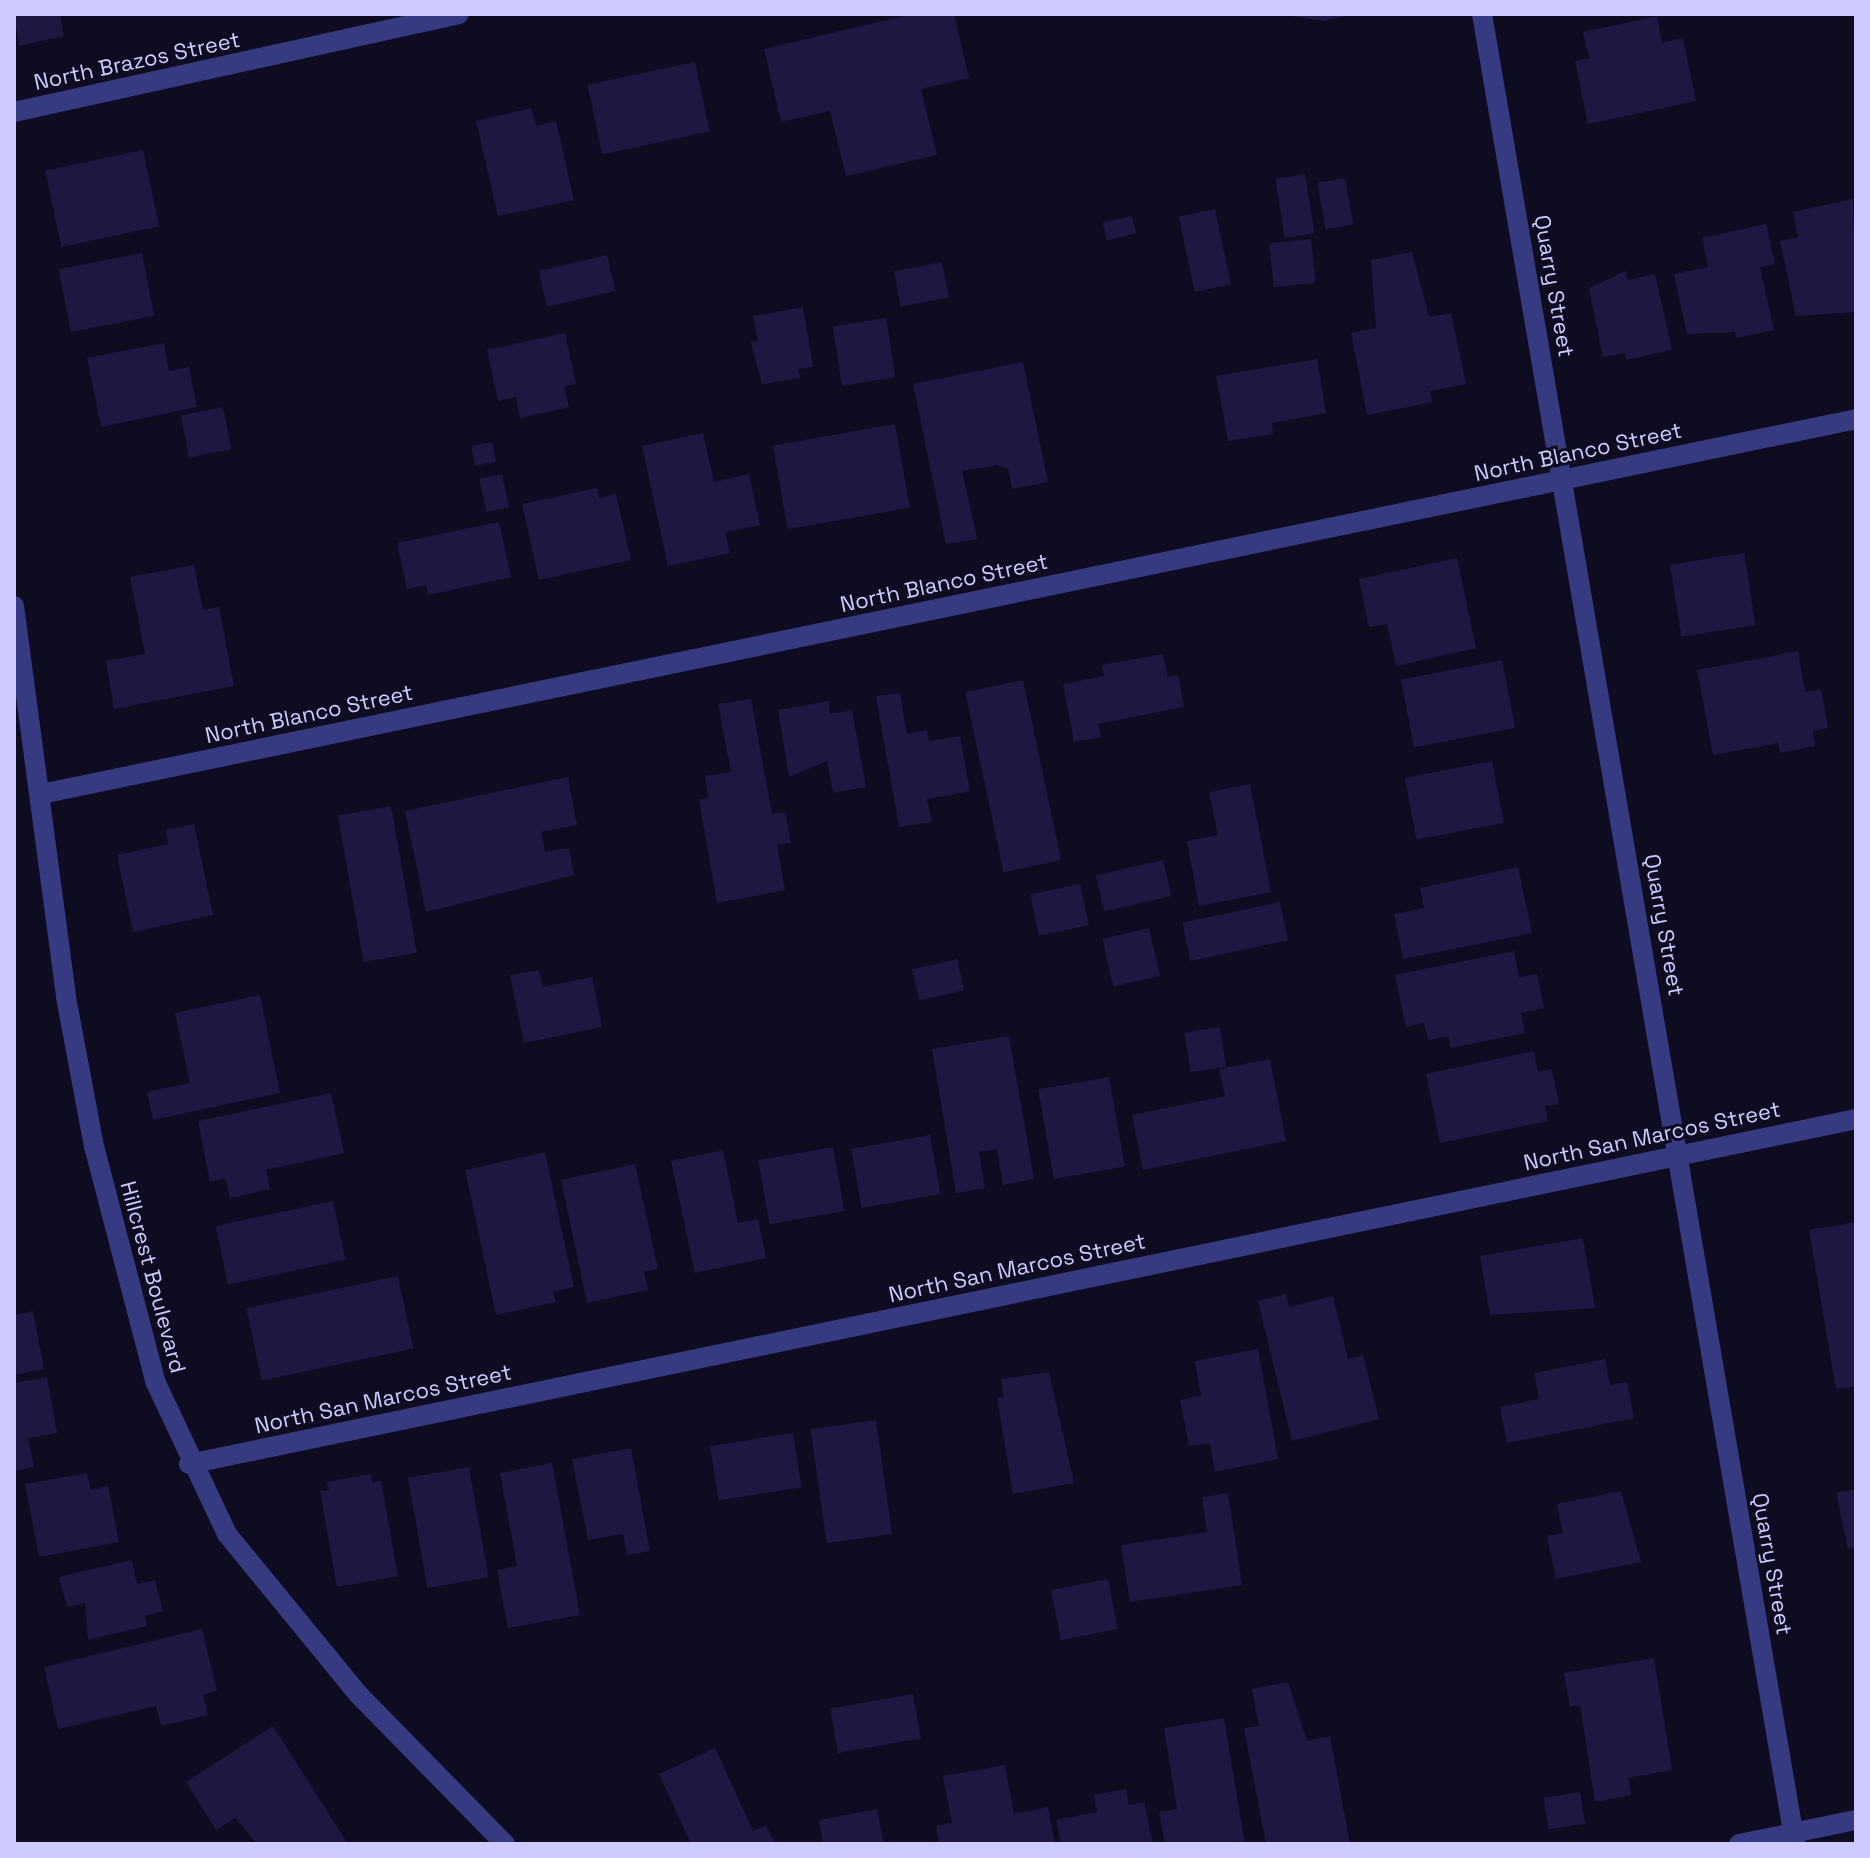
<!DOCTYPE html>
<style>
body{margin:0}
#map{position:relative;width:1870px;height:1858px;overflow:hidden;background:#0e0c20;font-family:"Space Grotesk",sans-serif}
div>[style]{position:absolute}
.building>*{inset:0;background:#1c1842;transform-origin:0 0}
.minor>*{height:20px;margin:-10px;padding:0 10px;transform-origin:10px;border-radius:10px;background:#363a80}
span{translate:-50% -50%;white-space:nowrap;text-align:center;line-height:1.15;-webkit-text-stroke:6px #0e0c20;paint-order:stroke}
.street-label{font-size:22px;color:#cdcbff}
.frame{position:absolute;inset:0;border:16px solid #cdcbff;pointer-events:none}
</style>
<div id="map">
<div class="building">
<div style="clip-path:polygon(14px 14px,60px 14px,64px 36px,19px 46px)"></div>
<div style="clip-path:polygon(912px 14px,954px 14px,969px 78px,921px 89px,937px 155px,846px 176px,830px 111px,781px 122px,764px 49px)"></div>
<div style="clip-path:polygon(1279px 14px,1349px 14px,1349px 15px,1324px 21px)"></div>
<div style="clip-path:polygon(1657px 16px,1662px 43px,1683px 38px,1696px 101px,1588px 124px,1575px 61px,1589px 58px,1583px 32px)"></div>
<div style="left:695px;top:62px;width:71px;height:110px;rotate:78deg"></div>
<div style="clip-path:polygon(531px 108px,536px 126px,556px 121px,574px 200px,498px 216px,476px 121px)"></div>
<div style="left:143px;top:150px;width:78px;height:100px;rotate:78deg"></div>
<div style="left:1305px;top:174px;width:60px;height:30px;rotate:81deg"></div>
<div style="left:1345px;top:178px;width:47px;height:28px;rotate:80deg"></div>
<div style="clip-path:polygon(1853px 199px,1856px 312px,1796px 316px,1780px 241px,1798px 237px,1793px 212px)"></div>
<div style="left:1215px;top:209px;width:77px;height:37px;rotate:78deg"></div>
<div style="left:1132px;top:216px;width:18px;height:30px;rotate:77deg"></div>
<div style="clip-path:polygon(1766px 224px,1775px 264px,1760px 267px,1774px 330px,1736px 338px,1735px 332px,1687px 334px,1674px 274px,1708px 267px,1702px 238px)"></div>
<div style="left:1311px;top:239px;width:44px;height:42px;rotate:84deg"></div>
<div style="clip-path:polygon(1412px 252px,1429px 317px,1451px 313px,1466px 384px,1430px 391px,1432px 402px,1367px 415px,1351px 333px,1376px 328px,1371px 260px)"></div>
<div style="left:142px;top:253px;width:64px;height:85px;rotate:79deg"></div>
<div style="left:607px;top:255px;width:37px;height:70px;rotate:77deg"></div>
<div style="left:942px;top:262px;width:36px;height:49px;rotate:79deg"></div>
<div style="clip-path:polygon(1626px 271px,1628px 280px,1655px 274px,1672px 350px,1626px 360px,1625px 353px,1603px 357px,1589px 288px)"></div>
<div style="clip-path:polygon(803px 307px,813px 367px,798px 369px,800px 378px,762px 384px,751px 342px,758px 341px,753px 316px)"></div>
<div style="left:886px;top:318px;width:60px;height:54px;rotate:81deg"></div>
<div style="clip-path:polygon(565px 333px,576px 384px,564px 386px,569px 407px,520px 418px,516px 397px,498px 401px,487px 350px)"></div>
<div style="clip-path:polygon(164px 343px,169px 371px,189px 367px,197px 407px,101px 427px,87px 358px)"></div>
<div style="clip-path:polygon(1317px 359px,1326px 413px,1272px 423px,1273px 434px,1228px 441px,1216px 376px)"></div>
<div style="clip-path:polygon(1023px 362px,1048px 482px,1012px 489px,1008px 469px,997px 465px,962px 471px,977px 539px,946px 544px,913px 384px)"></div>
<div style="left:223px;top:407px;width:43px;height:43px;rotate:79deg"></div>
<div style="left:895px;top:424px;width:85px;height:124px;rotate:80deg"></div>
<div style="clip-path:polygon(703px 433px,714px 482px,749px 474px,760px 525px,725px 532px,730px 553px,668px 566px,642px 446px)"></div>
<div style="left:492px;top:442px;width:20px;height:21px;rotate:79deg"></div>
<div style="left:502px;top:474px;width:34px;height:23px;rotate:78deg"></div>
<div style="clip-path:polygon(597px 488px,599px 498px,616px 494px,631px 560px,539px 580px,522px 504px)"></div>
<div style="clip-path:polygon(499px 522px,511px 577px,428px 595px,426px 585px,407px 589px,397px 543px)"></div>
<div style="left:1744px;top:553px;width:73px;height:75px;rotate:81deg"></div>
<div style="clip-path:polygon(1457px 558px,1476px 648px,1396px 666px,1387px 624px,1369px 627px,1359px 579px)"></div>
<div style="clip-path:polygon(194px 565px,203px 610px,219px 607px,234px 686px,114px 709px,106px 661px,145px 654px,130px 577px)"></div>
<div style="clip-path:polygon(1798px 651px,1805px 692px,1821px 689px,1828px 728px,1813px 731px,1815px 746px,1780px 753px,1778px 743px,1713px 755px,1697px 670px)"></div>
<div style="clip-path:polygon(1163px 654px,1168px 677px,1178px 675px,1184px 707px,1098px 724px,1101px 737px,1074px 742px,1063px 684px,1104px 676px,1102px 665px)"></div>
<div style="left:1502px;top:660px;width:69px;height:103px;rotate:79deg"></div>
<div style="left:1023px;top:680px;width:184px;height:59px;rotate:78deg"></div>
<div style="clip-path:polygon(900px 693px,907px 734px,927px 730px,929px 741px,960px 736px,970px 791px,927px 799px,932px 822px,899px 827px,876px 696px)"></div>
<div style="clip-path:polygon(751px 699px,772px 814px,785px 812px,791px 843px,777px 845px,785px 890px,717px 903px,699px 800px,708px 798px,705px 776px,731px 772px,718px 704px)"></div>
<div style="clip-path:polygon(829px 701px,830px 714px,852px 710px,866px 787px,833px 793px,827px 761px,789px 777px,778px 710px)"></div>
<div style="left:1492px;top:761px;width:63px;height:89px;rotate:79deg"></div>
<div style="clip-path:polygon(568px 777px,577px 825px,541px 832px,545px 852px,569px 848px,574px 875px,426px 912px,405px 811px)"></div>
<div style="clip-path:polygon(1250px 784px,1271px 892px,1199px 906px,1187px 841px,1218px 835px,1209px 792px)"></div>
<div style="left:391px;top:806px;width:149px;height:54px;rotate:80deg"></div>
<div style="clip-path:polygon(194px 824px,213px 915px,133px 932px,117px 855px,168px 844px,166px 830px)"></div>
<div style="left:1163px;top:860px;width:37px;height:69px;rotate:77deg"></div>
<div style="clip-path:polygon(1518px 867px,1532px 933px,1403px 959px,1394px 914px,1424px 908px,1420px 888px)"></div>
<div style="left:1080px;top:884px;width:42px;height:51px;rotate:78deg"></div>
<div style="left:1280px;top:902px;width:39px;height:100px;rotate:78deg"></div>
<div style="left:1149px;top:928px;width:49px;height:48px;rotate:77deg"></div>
<div style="clip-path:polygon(1514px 951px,1519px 977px,1537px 974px,1544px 1008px,1521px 1013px,1525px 1033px,1451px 1048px,1448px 1036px,1428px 1040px,1424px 1023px,1406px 1027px,1395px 975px)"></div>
<div style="left:957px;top:959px;width:32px;height:46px;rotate:77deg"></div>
<div style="clip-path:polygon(539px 970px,543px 987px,592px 977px,602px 1027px,524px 1043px,510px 975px)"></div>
<div style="clip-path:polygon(260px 995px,280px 1093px,153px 1120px,147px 1092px,190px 1083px,175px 1013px)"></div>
<div style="left:1220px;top:1027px;width:40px;height:36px;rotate:81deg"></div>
<div style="clip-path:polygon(1009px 1036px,1034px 1179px,1003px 1185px,997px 1149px,979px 1152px,985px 1188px,956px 1193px,932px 1049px)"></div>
<div style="clip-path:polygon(1534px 1051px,1538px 1072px,1552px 1069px,1559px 1104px,1545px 1106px,1548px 1121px,1440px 1143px,1426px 1074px)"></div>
<div style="clip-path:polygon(1270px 1059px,1286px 1141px,1143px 1170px,1132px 1115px,1225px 1096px,1219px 1069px)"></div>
<div style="left:1109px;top:1077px;width:91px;height:72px;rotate:80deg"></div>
<div style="clip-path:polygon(331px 1093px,344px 1153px,266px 1170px,270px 1189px,230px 1198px,225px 1178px,210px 1182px,198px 1121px)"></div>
<div style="left:930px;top:1135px;width:60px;height:80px;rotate:80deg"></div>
<div style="left:833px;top:1147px;width:65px;height:76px;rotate:80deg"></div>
<div style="clip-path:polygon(723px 1150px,738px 1223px,758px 1219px,766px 1258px,695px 1273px,671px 1161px)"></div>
<div style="clip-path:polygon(545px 1152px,574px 1287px,553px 1292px,556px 1302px,496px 1315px,465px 1170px)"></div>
<div style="clip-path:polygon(635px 1164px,658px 1269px,644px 1272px,648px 1290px,587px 1303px,561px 1180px)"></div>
<div style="left:333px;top:1201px;width:60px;height:120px;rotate:78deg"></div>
<div style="clip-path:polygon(1856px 1222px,1856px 1386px,1836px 1389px,1809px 1230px)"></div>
<div style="clip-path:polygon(1583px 1238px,1595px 1308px,1490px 1315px,1480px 1256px)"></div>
<div style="left:398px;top:1276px;width:74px;height:155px;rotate:78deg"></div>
<div style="clip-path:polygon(1286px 1294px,1289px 1307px,1333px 1296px,1348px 1359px,1363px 1355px,1379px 1419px,1292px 1441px,1258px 1301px)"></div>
<div style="clip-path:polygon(33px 1311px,44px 1369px,14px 1375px,14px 1315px)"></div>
<div style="clip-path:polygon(1258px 1349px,1278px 1459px,1215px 1472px,1210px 1443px,1189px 1446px,1180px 1400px,1201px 1396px,1195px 1361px)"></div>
<div style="clip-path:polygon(1605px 1359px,1610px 1385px,1627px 1382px,1634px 1418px,1507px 1443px,1500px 1407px,1539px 1399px,1534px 1373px)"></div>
<div style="clip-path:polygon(1049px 1372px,1074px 1483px,1013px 1494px,997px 1398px,1004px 1397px,1001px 1379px)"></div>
<div style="clip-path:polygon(47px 1377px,57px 1433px,28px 1438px,34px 1467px,14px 1471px,14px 1383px)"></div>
<div style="left:876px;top:1420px;width:115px;height:66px;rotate:82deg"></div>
<div style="left:793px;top:1433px;width:55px;height:84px;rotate:81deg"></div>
<div style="clip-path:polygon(631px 1448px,650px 1551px,627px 1555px,623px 1534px,588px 1540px,572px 1459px)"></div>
<div style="clip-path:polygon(552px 1463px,580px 1615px,508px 1628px,497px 1570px,517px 1566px,500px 1473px)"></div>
<div style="left:469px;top:1467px;width:112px;height:62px;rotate:80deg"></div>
<div style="clip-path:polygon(87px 1473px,91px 1490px,108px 1486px,119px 1542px,39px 1557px,25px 1484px)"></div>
<div style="clip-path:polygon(371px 1474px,372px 1482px,381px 1481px,398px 1576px,337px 1587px,320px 1491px,329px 1490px,327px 1482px)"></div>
<div style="clip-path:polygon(1856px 1489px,1856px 1548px,1848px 1549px,1836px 1493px)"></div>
<div style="clip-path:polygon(1621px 1491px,1641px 1562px,1556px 1579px,1547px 1536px,1563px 1533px,1557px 1504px)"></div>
<div style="clip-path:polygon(1228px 1493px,1242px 1585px,1130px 1602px,1121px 1545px,1207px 1532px,1202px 1497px)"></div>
<div style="clip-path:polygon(132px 1560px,137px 1584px,155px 1580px,163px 1611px,145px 1616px,147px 1626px,88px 1640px,85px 1603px,67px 1607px,59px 1577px)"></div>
<div style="left:1108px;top:1579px;width:51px;height:58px;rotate:79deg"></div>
<div style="clip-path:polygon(202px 1629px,217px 1691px,203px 1695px,208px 1715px,161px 1726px,156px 1706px,58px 1729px,44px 1667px)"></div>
<div style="clip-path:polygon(1654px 1658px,1672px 1770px,1628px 1778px,1631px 1795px,1595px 1802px,1580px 1705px,1570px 1707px,1564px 1673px)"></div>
<div style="clip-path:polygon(1288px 1682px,1307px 1741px,1330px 1736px,1350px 1844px,1266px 1844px,1244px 1728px,1259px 1726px,1252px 1689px)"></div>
<div style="left:913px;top:1694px;width:45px;height:84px;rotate:80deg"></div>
<div style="clip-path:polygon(1224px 1718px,1245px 1844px,1165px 1844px,1159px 1812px,1177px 1809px,1164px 1728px)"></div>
<div style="clip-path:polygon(273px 1726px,348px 1844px,257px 1844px,235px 1818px,216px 1830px,186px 1782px)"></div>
<div style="clip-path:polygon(715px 1748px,753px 1831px,766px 1825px,775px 1844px,691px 1844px,659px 1774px)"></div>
<div style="clip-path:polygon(1005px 1765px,1014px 1814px,1048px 1807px,1055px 1844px,939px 1844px,936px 1826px,952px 1823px,943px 1776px)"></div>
<div style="clip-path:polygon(1126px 1789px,1129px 1805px,1144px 1802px,1153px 1844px,1061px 1844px,1056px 1820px,1097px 1812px,1094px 1795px)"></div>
<div style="left:1580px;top:1792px;width:32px;height:37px;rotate:81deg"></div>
<div style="clip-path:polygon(877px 1809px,884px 1844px,823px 1844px,819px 1820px)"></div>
</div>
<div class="minor">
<div style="left:1482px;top:14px;width:1857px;rotate:80.29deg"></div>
<div style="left:14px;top:112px;width:455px;rotate:-12.4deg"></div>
<div style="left:14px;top:606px;width:394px;rotate:82.4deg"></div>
<div style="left:66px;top:997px;width:152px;rotate:79.4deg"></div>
<div style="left:94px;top:1146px;width:243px;rotate:75.4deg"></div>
<div style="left:155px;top:1381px;width:169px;rotate:64.8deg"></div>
<div style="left:227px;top:1534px;width:208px;rotate:50.7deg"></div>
<div style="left:359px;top:1695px;width:209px;rotate:45.6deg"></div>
<div style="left:41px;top:794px;width:1853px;rotate:-11.67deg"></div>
<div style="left:189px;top:1464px;width:1702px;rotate:-11.69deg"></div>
<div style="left:1739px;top:1844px;width:119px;rotate:-11.6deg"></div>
</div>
<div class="street-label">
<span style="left:137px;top:61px;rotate:-12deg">North Brazos Street</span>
<span style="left:1554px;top:286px;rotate:80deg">Quarry Street</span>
<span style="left:1578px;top:452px;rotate:-12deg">North Blanco Street</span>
<span style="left:944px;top:583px;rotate:-12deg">North Blanco Street</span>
<span style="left:309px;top:714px;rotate:-12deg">North Blanco Street</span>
<span style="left:1664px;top:925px;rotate:80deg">Quarry Street</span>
<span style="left:1652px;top:1136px;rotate:-12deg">North San Marcos Street</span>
<span style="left:1017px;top:1268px;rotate:-12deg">North San Marcos Street</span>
<span style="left:153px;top:1277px;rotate:75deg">Hillcrest Boulevard</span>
<span style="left:383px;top:1399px;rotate:-12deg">North San Marcos Street</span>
<span style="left:1772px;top:1564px;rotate:80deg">Quarry Street</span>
</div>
<div class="frame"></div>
</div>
